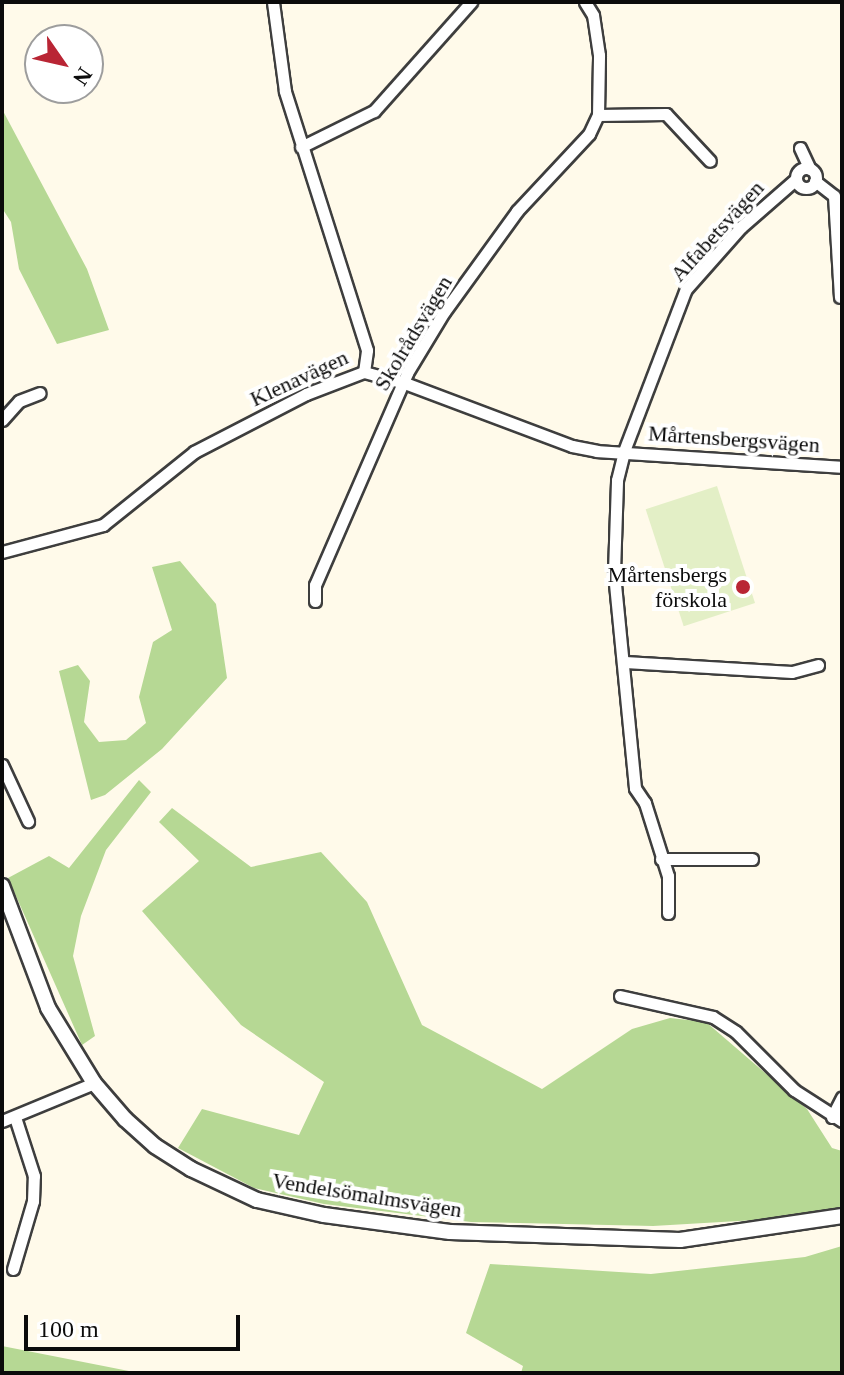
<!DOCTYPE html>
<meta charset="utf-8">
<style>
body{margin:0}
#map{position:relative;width:844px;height:1375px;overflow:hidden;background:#fffaea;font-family:Georgia,serif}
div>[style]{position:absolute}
.forest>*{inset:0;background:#b6d894}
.pitch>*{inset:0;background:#e3efc6;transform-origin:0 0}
.roads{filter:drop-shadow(2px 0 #3e3e3e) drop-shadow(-2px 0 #3e3e3e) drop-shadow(0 2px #3e3e3e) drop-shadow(0 -2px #3e3e3e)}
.minor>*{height:11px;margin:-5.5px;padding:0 5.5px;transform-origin:5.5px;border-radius:5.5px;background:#fff}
.minor>.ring{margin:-5.5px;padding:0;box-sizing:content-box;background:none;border:11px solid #fff;border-radius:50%}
.tertiary>*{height:14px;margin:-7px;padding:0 7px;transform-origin:7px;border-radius:7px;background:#fff}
.dots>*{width:22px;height:22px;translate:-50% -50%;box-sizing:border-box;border:4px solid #fff;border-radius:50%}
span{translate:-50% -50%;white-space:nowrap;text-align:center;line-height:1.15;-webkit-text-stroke:8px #fff;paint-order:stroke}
.street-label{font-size:22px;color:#0b0b0b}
.poi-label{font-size:22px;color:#0b0b0b}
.right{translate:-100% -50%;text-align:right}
.frame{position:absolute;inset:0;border:4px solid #0b0b0b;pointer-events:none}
.north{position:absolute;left:24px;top:24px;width:80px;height:80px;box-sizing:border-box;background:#fff;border:2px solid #9d9d9d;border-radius:50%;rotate:124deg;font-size:22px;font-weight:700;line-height:32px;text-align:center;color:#0b0b0b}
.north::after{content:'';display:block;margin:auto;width:28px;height:36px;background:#b92534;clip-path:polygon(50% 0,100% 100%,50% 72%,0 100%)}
.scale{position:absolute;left:24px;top:1315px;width:216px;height:36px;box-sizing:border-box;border:4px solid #0b0b0b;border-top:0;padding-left:10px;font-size:24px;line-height:28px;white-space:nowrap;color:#0b0b0b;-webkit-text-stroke:6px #fff;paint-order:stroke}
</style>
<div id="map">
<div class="forest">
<div style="clip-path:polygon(2px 109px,87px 269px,109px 330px,57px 344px,19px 269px,11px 222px,2px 208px)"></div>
<div style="clip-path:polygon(180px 561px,216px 604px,227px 678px,162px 749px,105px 795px,91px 800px,59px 671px,78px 665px,90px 681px,84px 722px,99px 742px,126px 740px,146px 723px,139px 697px,153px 642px,172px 630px,152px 567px)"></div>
<div style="clip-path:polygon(139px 780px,151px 792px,106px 850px,81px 916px,73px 956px,95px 1036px,82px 1045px,8px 878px,49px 856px,69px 868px)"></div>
<div style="clip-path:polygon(172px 808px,251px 867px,321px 852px,367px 902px,422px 1025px,542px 1089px,632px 1029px,670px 1018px,706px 1022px,807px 1109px,832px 1148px,842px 1151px,842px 1208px,790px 1218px,653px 1226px,471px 1222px,324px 1204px,254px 1188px,178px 1148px,202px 1109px,299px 1135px,324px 1082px,241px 1025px,142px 911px,199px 861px,159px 822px)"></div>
<div style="clip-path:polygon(842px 1246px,842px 1373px,521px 1373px,523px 1366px,466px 1333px,490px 1264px,651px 1274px,805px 1257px)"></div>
<div style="clip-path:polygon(2px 1346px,139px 1373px,2px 1373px)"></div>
</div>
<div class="pitch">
<div style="left:717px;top:486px;width:123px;height:75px;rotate:72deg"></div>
</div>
<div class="roads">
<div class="minor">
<div style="left:598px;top:115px;width:68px;rotate:-0.8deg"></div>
<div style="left:666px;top:114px;width:64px;rotate:46.9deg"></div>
<div style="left:301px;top:147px;width:81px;rotate:-26.3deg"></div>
<div style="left:374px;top:111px;width:146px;rotate:-48.3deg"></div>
<div style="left:800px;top:148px;width:23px;rotate:65deg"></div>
<div class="ring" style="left:796px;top:168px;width:9px;height:9px"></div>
<div style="left:815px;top:181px;width:24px;rotate:38deg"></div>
<div style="left:834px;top:196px;width:101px;rotate:86.6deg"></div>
<div style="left:364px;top:372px;width:39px;rotate:15deg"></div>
<div style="left:402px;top:382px;width:182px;rotate:20.6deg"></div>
<div style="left:572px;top:446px;width:25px;rotate:11deg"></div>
<div style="left:597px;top:451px;width:246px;rotate:3.7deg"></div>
<div style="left:2px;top:420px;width:25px;rotate:-48deg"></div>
<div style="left:19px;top:401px;width:22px;rotate:-21deg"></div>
<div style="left:2px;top:552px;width:105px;rotate:-15deg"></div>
<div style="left:103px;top:525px;width:117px;rotate:-38.7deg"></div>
<div style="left:194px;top:452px;width:126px;rotate:-27.4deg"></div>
<div style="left:306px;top:394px;width:62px;rotate:-20.8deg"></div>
<div style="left:364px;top:372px;width:22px;rotate:-82deg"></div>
<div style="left:367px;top:350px;width:272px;rotate:-107.6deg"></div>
<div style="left:285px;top:91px;width:90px;rotate:-97.7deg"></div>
<div style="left:315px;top:601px;width:16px;rotate:-90deg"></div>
<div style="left:315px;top:585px;width:231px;rotate:-66.5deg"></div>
<div style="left:407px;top:373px;width:71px;rotate:-58.8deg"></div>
<div style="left:444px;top:312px;width:125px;rotate:-54.1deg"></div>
<div style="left:517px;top:211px;width:105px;rotate:-46.9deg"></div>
<div style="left:589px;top:134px;width:21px;rotate:-65deg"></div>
<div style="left:598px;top:115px;width:60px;rotate:-89deg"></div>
<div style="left:599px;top:55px;width:40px;rotate:-98.5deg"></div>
<div style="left:593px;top:15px;width:15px;rotate:-122deg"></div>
<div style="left:625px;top:662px;width:167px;rotate:3.4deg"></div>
<div style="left:792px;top:672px;width:27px;rotate:-15deg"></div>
<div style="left:2px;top:765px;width:62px;rotate:65.1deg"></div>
<div style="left:661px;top:859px;width:91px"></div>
<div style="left:668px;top:913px;width:37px;rotate:-90deg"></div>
<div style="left:668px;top:876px;width:77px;rotate:-107.5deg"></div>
<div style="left:645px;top:803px;width:18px;rotate:-124deg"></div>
<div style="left:635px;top:788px;width:217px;rotate:-95.6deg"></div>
<div style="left:614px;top:572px;width:92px;rotate:-88.1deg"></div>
<div style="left:617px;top:480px;width:30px;rotate:-76deg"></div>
<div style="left:624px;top:451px;width:173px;rotate:-69.1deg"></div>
<div style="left:686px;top:289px;width:83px;rotate:-48.4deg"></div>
<div style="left:741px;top:227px;width:73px;rotate:-41.1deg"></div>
<div style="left:620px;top:996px;width:95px;rotate:12.7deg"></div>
<div style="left:713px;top:1017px;width:27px;rotate:33deg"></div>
<div style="left:736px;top:1032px;width:82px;rotate:45deg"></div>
<div style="left:794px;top:1090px;width:57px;rotate:32.9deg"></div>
<div style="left:832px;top:1117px;width:22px;rotate:-63deg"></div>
<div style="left:2px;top:1121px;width:100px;rotate:-22.4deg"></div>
<div style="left:13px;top:1269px;width:71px;rotate:-73.6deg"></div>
<div style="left:33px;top:1201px;width:25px;rotate:-88deg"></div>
<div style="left:34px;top:1176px;width:62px;rotate:-107.9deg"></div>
</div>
<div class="tertiary">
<div style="left:2px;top:886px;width:130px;rotate:69.3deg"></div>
<div style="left:48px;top:1008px;width:88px;rotate:58.5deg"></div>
<div style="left:94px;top:1083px;width:48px;rotate:49.3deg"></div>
<div style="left:125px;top:1119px;width:40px;rotate:42deg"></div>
<div style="left:155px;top:1146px;width:43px;rotate:32.6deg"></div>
<div style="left:191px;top:1169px;width:73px;rotate:25.2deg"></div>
<div style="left:257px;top:1200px;width:69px;rotate:12.6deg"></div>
<div style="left:324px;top:1215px;width:127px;rotate:7.7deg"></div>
<div style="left:450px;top:1232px;width:230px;rotate:2deg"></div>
<div style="left:680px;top:1240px;width:164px;rotate:-8.4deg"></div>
</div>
</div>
<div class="dots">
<div style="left:743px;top:587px;background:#b92534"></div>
</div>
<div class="street-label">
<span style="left:717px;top:231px;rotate:-48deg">Alfabetsvägen</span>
<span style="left:413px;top:333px;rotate:-59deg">Skolrådsvägen</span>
<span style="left:299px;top:378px;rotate:-25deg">Klenavägen</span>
<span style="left:734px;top:439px;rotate:4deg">Mårtensbergsvägen</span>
<span style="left:367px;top:1195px;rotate:9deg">Vendelsömalmsvägen</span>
</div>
<div class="poi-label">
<span class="right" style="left:727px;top:587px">Mårtensbergs<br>förskola</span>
</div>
<div class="frame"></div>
<div class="north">N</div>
<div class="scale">100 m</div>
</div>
